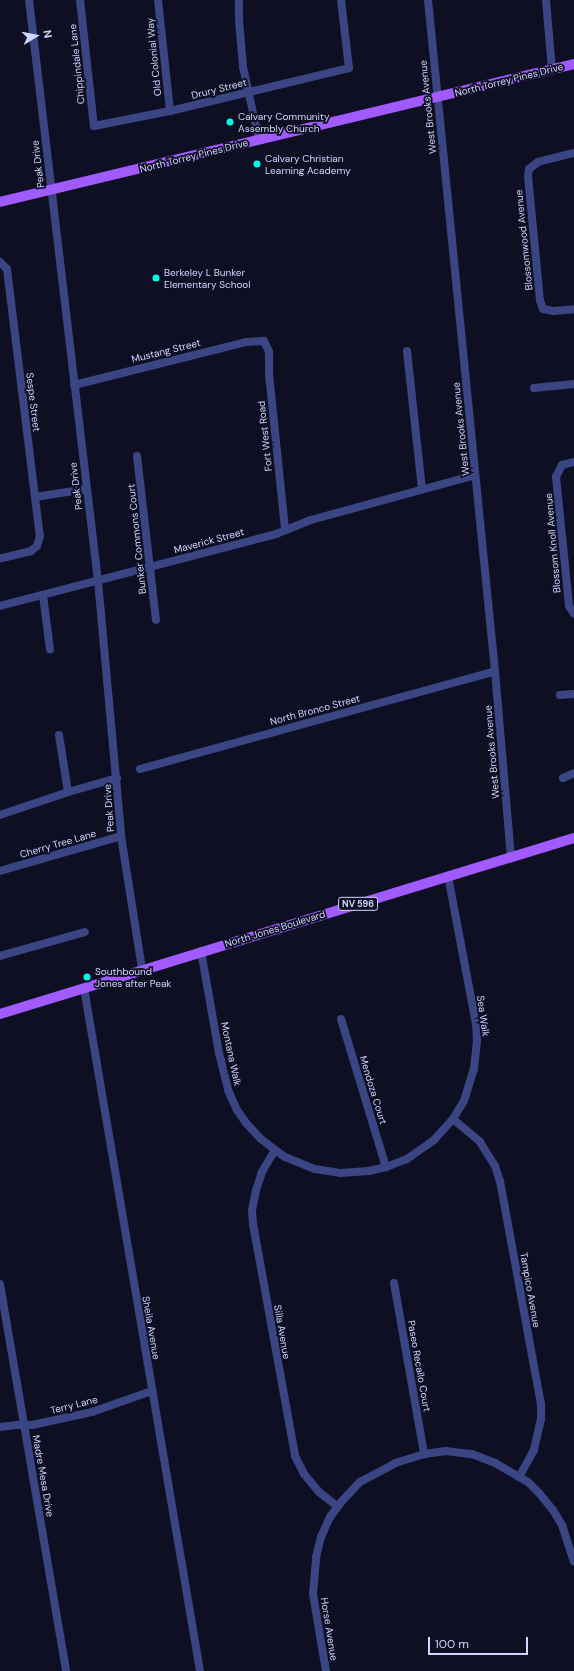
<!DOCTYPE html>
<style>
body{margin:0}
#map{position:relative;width:574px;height:1671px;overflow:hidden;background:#0f0f24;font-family:"DM Sans",sans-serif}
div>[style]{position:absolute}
.minor>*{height:8px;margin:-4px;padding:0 4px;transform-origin:4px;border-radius:4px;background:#3a4583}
.major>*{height:10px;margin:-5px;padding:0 5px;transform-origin:5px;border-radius:5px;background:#a15afd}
.dots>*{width:11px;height:11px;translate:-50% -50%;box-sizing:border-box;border:2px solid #0f0f24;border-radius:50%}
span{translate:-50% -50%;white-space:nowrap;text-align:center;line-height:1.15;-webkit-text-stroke:3.5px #0f0f24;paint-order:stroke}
.shield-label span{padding:1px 3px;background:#0f0f24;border:1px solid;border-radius:3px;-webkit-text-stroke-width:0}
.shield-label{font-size:9px;color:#d2d5ff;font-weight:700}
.street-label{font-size:10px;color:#d2d5ff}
.poi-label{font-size:10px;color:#d2d5ff}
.left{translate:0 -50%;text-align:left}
.north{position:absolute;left:16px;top:16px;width:40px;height:40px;-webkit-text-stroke:3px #0f0f24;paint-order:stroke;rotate:80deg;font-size:11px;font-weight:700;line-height:16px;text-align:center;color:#d2d5ff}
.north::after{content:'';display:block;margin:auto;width:14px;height:18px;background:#d2d5ff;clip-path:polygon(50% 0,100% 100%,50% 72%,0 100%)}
.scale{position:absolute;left:428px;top:1637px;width:100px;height:18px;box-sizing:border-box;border:2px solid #d2d5ff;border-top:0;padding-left:5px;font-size:12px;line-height:14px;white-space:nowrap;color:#d2d5ff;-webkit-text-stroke:3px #0f0f24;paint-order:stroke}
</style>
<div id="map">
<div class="minor">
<div style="left:29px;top:0;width:585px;rotate:83.23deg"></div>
<div style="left:98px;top:581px;width:256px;rotate:84.8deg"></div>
<div style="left:121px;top:836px;width:135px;rotate:81deg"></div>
<div style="left:80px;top:0;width:127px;rotate:83.7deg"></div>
<div style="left:94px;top:126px;width:77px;rotate:-11.2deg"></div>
<div style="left:170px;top:111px;width:184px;rotate:-13.5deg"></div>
<div style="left:349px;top:68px;width:68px;rotate:-96.7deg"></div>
<div style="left:158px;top:0;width:112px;rotate:83.8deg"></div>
<div style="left:239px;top:0;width:20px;rotate:90deg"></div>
<div style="left:239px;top:20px;width:47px;rotate:85.1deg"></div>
<div style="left:243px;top:67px;width:75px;rotate:77.6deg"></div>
<div style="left:428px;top:0;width:674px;rotate:84.3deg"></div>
<div style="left:495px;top:671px;width:187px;rotate:85.1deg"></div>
<div style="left:546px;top:0;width:70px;rotate:85.1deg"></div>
<div style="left:574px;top:153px;width:37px;rotate:166deg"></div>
<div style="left:538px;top:162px;width:11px;rotate:142deg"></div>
<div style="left:529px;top:169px;width:7px;rotate:98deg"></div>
<div style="left:528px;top:176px;width:125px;rotate:84.5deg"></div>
<div style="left:540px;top:300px;width:9px;rotate:72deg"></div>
<div style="left:543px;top:309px;width:10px;rotate:11deg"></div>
<div style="left:553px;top:311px;width:21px;rotate:-5deg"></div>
<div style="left:0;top:262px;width:10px;rotate:45deg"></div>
<div style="left:7px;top:269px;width:269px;rotate:83deg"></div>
<div style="left:40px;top:536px;width:10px;rotate:107deg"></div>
<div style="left:37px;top:546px;width:8px;rotate:140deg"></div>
<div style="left:31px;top:551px;width:32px;rotate:166deg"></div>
<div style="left:407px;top:351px;width:139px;rotate:83.8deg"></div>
<div style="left:74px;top:385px;width:177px;rotate:-14deg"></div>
<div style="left:246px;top:342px;width:18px;rotate:-3deg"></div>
<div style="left:264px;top:341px;width:12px;rotate:66deg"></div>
<div style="left:269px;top:352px;width:22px;rotate:90deg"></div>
<div style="left:269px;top:374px;width:156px;rotate:84.1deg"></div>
<div style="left:534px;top:388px;width:40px;rotate:-5.7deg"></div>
<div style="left:137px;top:456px;width:165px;rotate:83.4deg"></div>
<div style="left:574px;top:462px;width:12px;rotate:166deg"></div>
<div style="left:562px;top:465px;width:13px;rotate:117deg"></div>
<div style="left:556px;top:477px;width:130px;rotate:84.2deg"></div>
<div style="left:569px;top:606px;width:9px;rotate:58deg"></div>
<div style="left:35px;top:497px;width:52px;rotate:-8.9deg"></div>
<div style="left:43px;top:595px;width:55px;rotate:82.7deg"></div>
<div style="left:0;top:606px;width:285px;rotate:-14.6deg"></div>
<div style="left:276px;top:534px;width:38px;rotate:-22deg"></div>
<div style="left:311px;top:520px;width:170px;rotate:-15.3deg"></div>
<div style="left:560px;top:695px;width:14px;rotate:-4deg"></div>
<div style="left:59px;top:735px;width:58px;rotate:81deg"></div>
<div style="left:140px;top:769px;width:368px;rotate:-15.4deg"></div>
<div style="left:563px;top:778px;width:12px;rotate:-24deg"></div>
<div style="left:0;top:815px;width:72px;rotate:-18.7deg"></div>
<div style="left:68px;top:792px;width:51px;rotate:-15.9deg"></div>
<div style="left:0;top:871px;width:126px;rotate:-16.1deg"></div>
<div style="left:201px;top:951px;width:104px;rotate:80deg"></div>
<div style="left:219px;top:1053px;width:38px;rotate:76deg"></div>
<div style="left:228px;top:1090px;width:22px;rotate:66deg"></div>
<div style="left:237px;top:1110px;width:16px;rotate:55deg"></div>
<div style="left:246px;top:1123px;width:21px;rotate:47deg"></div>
<div style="left:260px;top:1138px;width:19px;rotate:39deg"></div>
<div style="left:275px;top:1150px;width:12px;rotate:35deg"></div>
<div style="left:285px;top:1157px;width:32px;rotate:22deg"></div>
<div style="left:315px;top:1169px;width:25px;rotate:9deg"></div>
<div style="left:340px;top:1173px;width:29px;rotate:-4deg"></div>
<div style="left:369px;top:1171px;width:17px;rotate:-13deg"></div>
<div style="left:386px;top:1167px;width:22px;rotate:-21deg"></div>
<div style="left:407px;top:1159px;width:33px;rotate:-35deg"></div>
<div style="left:434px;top:1140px;width:28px;rotate:-48deg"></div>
<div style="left:453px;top:1119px;width:21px;rotate:-59deg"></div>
<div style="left:464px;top:1101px;width:34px;rotate:-73deg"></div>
<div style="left:474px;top:1069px;width:28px;rotate:-84deg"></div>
<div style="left:477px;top:1041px;width:17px;rotate:-93deg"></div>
<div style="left:476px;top:1024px;width:151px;rotate:-100.7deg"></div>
<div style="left:0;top:956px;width:88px;rotate:-15.8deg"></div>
<div style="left:84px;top:988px;width:693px;rotate:80.36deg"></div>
<div style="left:341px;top:1019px;width:155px;rotate:73.1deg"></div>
<div style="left:453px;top:1119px;width:35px;rotate:40deg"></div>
<div style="left:480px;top:1142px;width:28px;rotate:58deg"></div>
<div style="left:495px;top:1166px;width:16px;rotate:72deg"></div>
<div style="left:500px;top:1181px;width:227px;rotate:79.6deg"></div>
<div style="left:541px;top:1404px;width:15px;rotate:90deg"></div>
<div style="left:541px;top:1419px;width:32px;rotate:103deg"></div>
<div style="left:534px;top:1450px;width:31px;rotate:119deg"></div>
<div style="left:275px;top:1150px;width:26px;rotate:121deg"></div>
<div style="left:262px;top:1172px;width:19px;rotate:108deg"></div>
<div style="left:256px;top:1190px;width:20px;rotate:101deg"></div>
<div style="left:252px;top:1210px;width:14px;rotate:86deg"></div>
<div style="left:253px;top:1224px;width:236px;rotate:79.7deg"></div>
<div style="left:295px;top:1456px;width:20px;rotate:63deg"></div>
<div style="left:304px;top:1474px;width:23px;rotate:50deg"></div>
<div style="left:319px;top:1492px;width:23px;rotate:38deg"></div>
<div style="left:394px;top:1283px;width:174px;rotate:80deg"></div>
<div style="left:0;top:1284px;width:393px;rotate:80.3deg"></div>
<div style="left:0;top:1427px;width:17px;rotate:-7deg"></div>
<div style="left:17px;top:1425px;width:15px"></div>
<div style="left:32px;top:1425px;width:61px;rotate:-12.2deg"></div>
<div style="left:92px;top:1412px;width:64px;rotate:-19.3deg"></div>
<div style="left:326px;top:1671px;width:78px;rotate:-99.6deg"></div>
<div style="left:313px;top:1594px;width:37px;rotate:-85deg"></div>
<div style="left:316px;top:1557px;width:21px;rotate:-76deg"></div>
<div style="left:321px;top:1537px;width:22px;rotate:-66deg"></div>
<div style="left:330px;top:1517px;width:21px;rotate:-53deg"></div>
<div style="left:343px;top:1500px;width:25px;rotate:-47deg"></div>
<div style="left:360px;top:1482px;width:40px;rotate:-28deg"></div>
<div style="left:395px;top:1463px;width:30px;rotate:-17deg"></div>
<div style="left:424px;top:1454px;width:22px;rotate:-8deg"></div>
<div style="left:446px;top:1451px;width:26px;rotate:7deg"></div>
<div style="left:472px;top:1454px;width:25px;rotate:21deg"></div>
<div style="left:495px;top:1463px;width:39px;rotate:30deg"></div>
<div style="left:529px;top:1483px;width:14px;rotate:45deg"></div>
<div style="left:539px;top:1493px;width:22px;rotate:51deg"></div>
<div style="left:553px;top:1510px;width:17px;rotate:59deg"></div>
<div style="left:562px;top:1525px;width:38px;rotate:72deg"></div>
</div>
<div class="major">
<div style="left:0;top:202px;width:590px;rotate:-13.52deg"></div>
<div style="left:0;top:1014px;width:600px;rotate:-17.05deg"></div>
</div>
<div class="dots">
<div style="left:230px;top:122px;background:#03fae3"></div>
<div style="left:257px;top:164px;background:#03fae3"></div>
<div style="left:156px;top:278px;background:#03fae3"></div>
<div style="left:87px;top:977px;background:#03fae3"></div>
</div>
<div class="shield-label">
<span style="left:358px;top:904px">NV 596</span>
</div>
<div class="street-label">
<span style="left:154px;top:57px;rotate:-96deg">Old Colonial Way</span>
<span style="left:77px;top:64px;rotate:-96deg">Chippindale Lane</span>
<span style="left:509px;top:80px;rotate:-14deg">North Torrey Pines Drive</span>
<span style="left:219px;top:89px;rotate:-14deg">Drury Street</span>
<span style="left:428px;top:107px;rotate:-96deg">West Brooks Avenue</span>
<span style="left:194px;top:156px;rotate:-14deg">North Torrey Pines Drive</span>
<span style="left:38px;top:164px;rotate:-97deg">Peak Drive</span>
<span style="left:524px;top:240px;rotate:-96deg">Blossomwood Avenue</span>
<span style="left:166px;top:351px;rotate:-14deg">Mustang Street</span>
<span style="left:33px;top:402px;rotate:83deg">Sespe Street</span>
<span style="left:461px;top:429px;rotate:-96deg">West Brooks Avenue</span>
<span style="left:265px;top:436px;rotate:-96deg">Fort West Road</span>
<span style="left:76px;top:486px;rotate:-97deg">Peak Drive</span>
<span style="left:137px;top:539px;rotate:-96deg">Bunker Commons Court</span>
<span style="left:209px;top:541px;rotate:-15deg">Maverick Street</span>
<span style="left:553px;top:543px;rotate:-95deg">Blossom Knoll Avenue</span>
<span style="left:315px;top:710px;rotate:-15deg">North Bronco Street</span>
<span style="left:492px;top:752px;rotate:-95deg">West Brooks Avenue</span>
<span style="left:109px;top:808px;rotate:-94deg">Peak Drive</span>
<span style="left:58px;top:844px;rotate:-16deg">Cherry Tree Lane</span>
<span style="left:275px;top:929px;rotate:-17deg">North Jones Boulevard</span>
<span style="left:483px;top:1016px;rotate:82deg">Sea Walk</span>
<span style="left:231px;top:1054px;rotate:78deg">Montana Walk</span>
<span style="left:373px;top:1090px;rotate:73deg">Mendoza Court</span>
<span style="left:530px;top:1290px;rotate:80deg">Tampico Avenue</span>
<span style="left:151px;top:1328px;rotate:80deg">Sheila Avenue</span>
<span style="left:282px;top:1332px;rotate:80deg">Silla Avenue</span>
<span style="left:419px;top:1366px;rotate:80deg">Paseo Recallo Court</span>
<span style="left:74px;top:1405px;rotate:-14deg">Terry Lane</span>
<span style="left:43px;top:1476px;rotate:80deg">Madre Mesa Drive</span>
<span style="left:329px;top:1629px;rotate:81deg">Horse Avenue</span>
</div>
<div class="poi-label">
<span class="left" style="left:238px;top:122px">Calvary Community<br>Assembly Church</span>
<span class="left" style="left:265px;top:164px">Calvary Christian<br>Learning Academy</span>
<span class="left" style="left:164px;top:278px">Berkeley L Bunker<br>Elementary School</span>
<span class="left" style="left:95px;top:977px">Southbound<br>Jones after Peak</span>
</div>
<div class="north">N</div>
<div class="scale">100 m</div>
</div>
